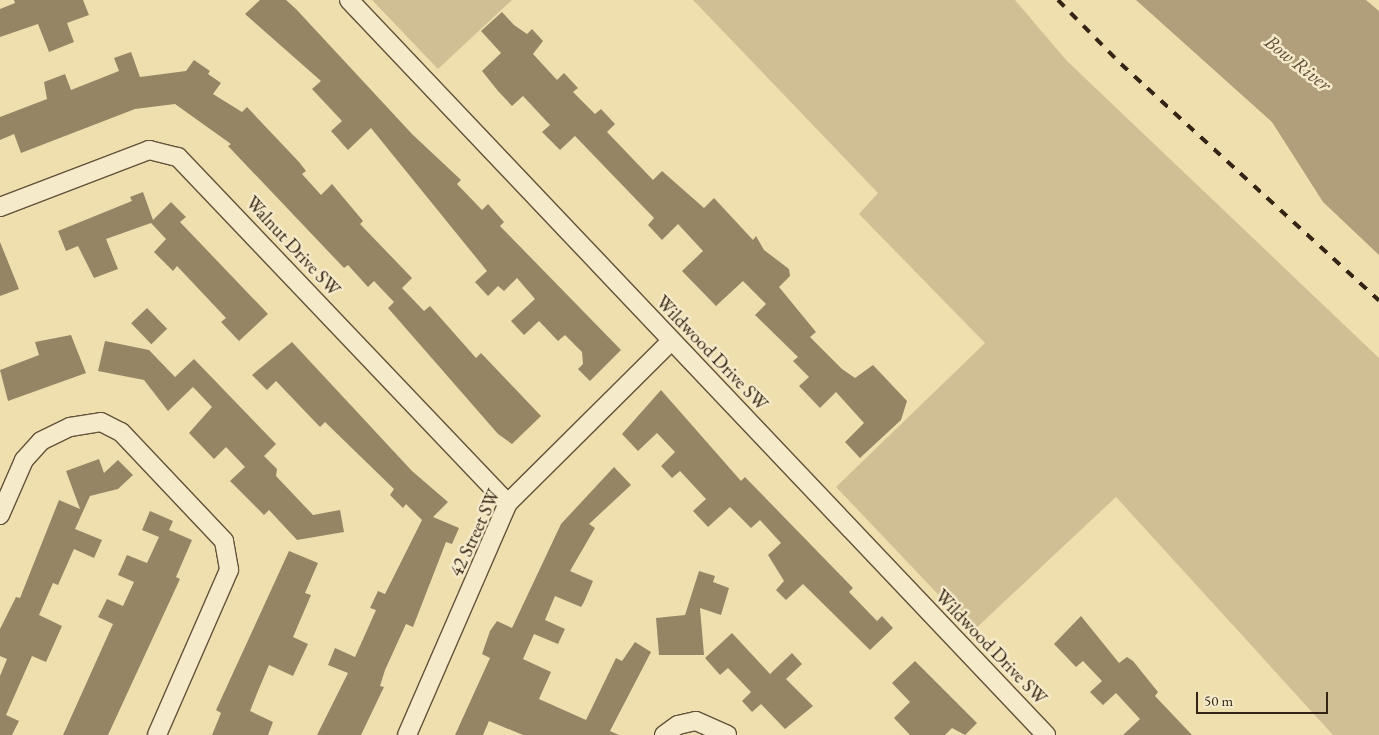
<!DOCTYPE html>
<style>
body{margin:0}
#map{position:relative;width:1379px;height:735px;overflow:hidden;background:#f0dfae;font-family:"EB Garamond",serif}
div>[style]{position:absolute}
.green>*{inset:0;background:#d0bf94}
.water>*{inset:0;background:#b09f7a}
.building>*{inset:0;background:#968565;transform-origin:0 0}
.roads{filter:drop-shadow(1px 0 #63533b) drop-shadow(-1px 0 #63533b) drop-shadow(0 1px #63533b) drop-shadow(0 -1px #63533b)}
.minor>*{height:18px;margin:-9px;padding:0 9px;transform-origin:9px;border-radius:9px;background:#f5eaca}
.rail>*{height:4px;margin-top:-2px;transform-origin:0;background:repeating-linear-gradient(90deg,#342415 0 9px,transparent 0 18px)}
span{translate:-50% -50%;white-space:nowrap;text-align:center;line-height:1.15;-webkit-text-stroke:5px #f5eaca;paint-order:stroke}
.street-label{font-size:19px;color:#342415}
.water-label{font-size:20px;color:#5f4f38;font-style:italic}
.scale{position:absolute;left:1196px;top:692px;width:132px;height:22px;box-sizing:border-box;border:2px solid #342415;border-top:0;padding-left:6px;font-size:15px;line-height:18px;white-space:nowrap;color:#342415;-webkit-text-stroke:4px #f5eaca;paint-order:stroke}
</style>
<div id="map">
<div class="green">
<div style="clip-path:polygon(372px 0,512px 0,438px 69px)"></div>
<div style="clip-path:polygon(693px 0,1015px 0,1067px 61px,1379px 358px,1379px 735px,1333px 735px,1116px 497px,973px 631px,836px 487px,985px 343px,859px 214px,878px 193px)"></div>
</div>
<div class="water">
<div style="clip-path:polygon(1136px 0,1366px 0,1379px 11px,1379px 255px,1323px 202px,1272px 122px)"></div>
</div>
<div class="building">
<div style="clip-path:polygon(14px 0,83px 0,89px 15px,67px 23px,74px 42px,49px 52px,38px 24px,0 37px,0 9px,15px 3px)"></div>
<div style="clip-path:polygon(260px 0,286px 0,296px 9px,412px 134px,461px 180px,457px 184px,482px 210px,488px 204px,504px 222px,500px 226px,621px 350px,590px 381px,578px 369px,583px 364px,582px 352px,565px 335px,558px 341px,539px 321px,524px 335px,511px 321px,535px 299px,517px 278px,504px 291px,498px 286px,488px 296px,475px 282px,487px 271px,371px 128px,348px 150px,331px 131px,342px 121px,312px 89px,321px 81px,245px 14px)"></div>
<div style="clip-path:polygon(502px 12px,514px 25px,527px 34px,532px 29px,543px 41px,533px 54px,557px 80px,564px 73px,578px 88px,573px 92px,595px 114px,601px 109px,615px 124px,607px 132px,653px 180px,662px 171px,704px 208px,714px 198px,753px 240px,756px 236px,764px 250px,789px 269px,790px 276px,779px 287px,816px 332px,810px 337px,842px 369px,855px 378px,873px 365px,907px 401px,901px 420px,860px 458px,845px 442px,864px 423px,836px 392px,820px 408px,799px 386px,809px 377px,793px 361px,798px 357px,755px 315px,766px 304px,743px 281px,716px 306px,682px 271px,703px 251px,678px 224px,662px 240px,648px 225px,654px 218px,575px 136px,560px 150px,542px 132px,550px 125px,523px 96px,512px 106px,498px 91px,482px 71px,501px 53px,481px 31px)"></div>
<div style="clip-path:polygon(131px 52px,140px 77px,186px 71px,194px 60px,210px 71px,208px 74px,221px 83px,213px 94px,242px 112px,247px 107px,299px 162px,306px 171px,302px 174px,321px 195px,332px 184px,363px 221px,360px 224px,412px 278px,402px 288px,424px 311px,430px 306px,476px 358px,481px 353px,541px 416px,512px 444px,498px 434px,388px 308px,394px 302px,374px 281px,368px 287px,348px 265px,344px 268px,228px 146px,231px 144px,175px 104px,135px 109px,21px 153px,14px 134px,0 140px,0 117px,47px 99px,44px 82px,65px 74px,71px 90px,119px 71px,114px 58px)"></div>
<div style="clip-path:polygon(143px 192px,153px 220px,171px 202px,186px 217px,180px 222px,268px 314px,239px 341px,221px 322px,226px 318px,177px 266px,173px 271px,154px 252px,166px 239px,151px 223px,106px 239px,118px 269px,94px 278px,78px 246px,66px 251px,58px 231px,132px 201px,130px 197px)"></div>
<div style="clip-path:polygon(0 242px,19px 289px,0 296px)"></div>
<div style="left:147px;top:308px;width:29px;height:22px;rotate:46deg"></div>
<div style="clip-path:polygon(71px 335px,86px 373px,8px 401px,0 370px,39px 355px,35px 342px)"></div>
<div style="clip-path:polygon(105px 341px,149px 350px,175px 377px,194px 359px,276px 444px,264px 456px,277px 469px,276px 476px,313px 515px,340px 510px,344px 532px,297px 540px,269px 510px,264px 515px,230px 481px,245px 467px,226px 447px,214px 459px,189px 433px,212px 407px,193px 387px,168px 411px,144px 380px,98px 371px)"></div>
<div style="clip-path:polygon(292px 342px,412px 471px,448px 502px,433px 517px,459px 528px,452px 544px,446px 542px,413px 627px,406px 624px,385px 670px,380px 686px,384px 687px,361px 735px,317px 735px,348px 673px,328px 665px,335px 648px,355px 657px,376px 610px,370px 608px,378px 591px,385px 594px,422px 520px,406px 504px,403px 508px,390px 495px,394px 489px,325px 422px,320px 427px,276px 381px,267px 390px,252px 375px)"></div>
<div style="clip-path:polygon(661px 390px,741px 481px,745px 477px,853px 588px,849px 592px,877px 621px,882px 616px,893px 628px,870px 650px,803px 584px,786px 600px,776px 590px,784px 581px,768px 555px,781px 543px,760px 520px,751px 528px,730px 507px,708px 527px,693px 511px,706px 499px,680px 471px,672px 478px,661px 466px,675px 452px,657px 433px,638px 451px,622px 434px)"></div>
<div style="clip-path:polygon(99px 459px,104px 473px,118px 460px,133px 475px,118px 489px,90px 496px,75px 529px,102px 540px,94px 558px,74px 549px,58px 585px,53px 583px,39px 615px,62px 626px,46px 662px,32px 656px,6px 715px,19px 721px,12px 735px,0 735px,0 676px,7px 659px,0 656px,0 629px,16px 597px,20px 598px,59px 500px,80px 509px,66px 471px)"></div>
<div style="clip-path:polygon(614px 467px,631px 485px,589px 524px,595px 528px,570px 571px,593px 581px,584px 602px,581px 607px,555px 596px,545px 620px,565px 629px,558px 644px,534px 634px,523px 659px,551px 672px,539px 699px,586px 720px,616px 658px,622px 661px,635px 642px,651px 652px,610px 731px,619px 735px,523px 735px,489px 721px,483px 735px,455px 735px,490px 658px,482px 654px,490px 631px,497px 621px,512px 628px,561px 524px)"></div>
<div style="clip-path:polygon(150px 511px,173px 521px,169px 530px,192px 540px,176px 577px,180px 579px,108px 735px,63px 735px,113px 624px,98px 617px,107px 599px,123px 606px,134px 582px,118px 575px,127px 555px,147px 563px,159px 537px,142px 530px)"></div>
<div style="clip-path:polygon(289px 551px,318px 563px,305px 593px,311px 595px,293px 637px,308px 644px,293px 676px,269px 665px,258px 691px,250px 711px,273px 722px,268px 735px,212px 735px,221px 713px,216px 710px)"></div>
<div style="clip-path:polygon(699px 571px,715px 576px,713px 582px,729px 588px,721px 615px,700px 608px,704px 655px,659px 655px,656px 618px,685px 615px)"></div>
<div style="clip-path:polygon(1081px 616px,1119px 663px,1127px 657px,1133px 661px,1158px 692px,1155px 696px,1192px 735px,1123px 735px,1140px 719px,1116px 693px,1103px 705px,1090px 692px,1102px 681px,1083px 661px,1076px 667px,1054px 644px)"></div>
<div style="clip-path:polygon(732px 633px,770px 674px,792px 653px,802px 664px,786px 679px,813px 706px,785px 729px,761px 704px,752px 712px,742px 701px,751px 692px,728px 668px,720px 675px,705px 658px)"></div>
<div style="clip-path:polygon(915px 661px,977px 723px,965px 735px,952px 728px,945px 735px,910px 735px,894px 718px,910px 702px,892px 683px)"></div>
</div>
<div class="roads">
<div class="minor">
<div style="left:349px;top:0;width:1013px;rotate:46.52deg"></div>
<div style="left:0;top:207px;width:160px;rotate:-20.9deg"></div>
<div style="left:149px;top:150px;width:30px;rotate:14deg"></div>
<div style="left:178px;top:157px;width:478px;rotate:46.4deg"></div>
<div style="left:0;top:515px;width:60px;rotate:-66.4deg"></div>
<div style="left:24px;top:460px;width:25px;rotate:-48deg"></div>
<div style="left:41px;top:441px;width:32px;rotate:-26deg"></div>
<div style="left:70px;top:427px;width:31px;rotate:-9deg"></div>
<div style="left:101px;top:422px;width:22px;rotate:27deg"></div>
<div style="left:121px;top:432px;width:150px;rotate:46.6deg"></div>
<div style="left:224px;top:541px;width:29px;rotate:80deg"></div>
<div style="left:229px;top:570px;width:180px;rotate:113.6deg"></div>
<div style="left:407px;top:735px;width:253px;rotate:-66.5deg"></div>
<div style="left:508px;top:503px;width:230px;rotate:-44.8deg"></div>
<div style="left:664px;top:735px;width:17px;rotate:-36deg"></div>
<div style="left:678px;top:725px;width:18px;rotate:-13deg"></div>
<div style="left:696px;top:721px;width:34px;rotate:24deg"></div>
</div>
</div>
<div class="rail">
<div style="left:1058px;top:0;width:90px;rotate:45.5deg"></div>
<div style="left:1121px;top:64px;width:350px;rotate:42.5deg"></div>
</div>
<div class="street-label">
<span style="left:293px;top:246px;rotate:47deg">Walnut Drive SW</span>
<span style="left:712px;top:353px;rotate:46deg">Wildwood Drive SW</span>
<span style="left:475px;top:533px;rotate:-65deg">42 Street SW</span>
<span style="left:991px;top:647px;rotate:46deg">Wildwood Drive SW</span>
</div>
<div class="water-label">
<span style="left:1298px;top:63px;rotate:38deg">Bow River</span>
</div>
<div class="scale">50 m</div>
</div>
